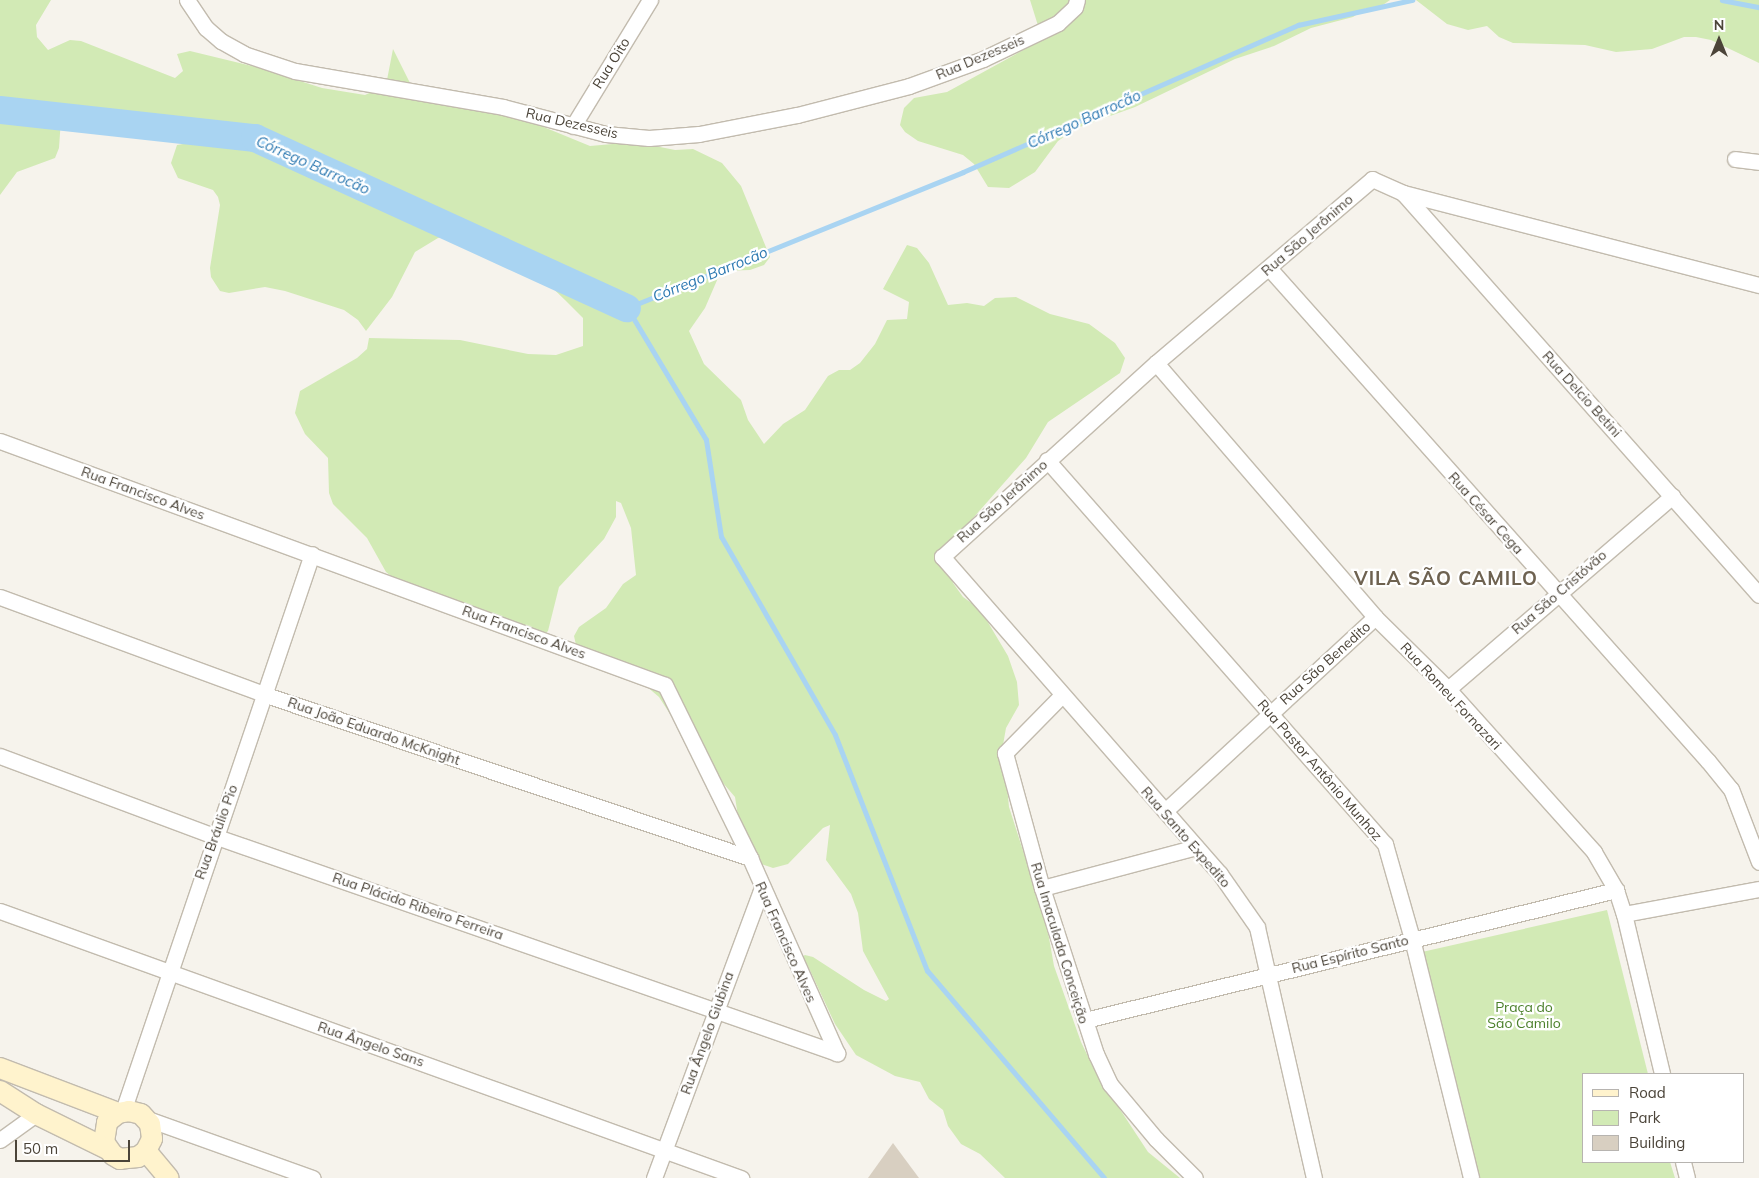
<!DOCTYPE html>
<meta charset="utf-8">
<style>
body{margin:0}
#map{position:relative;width:1759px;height:1178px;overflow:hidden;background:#f6f3ec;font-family:Mulish,sans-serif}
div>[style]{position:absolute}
.green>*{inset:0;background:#d2eab5}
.stream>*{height:4.5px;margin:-2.25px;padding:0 2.25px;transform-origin:2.25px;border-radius:2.25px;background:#a9d4f2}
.river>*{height:28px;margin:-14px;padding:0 14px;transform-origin:14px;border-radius:14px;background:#a9d4f2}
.building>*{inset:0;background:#d8cfc1}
.roads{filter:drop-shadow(1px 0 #c2bbae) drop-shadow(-1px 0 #c2bbae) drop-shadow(0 1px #c2bbae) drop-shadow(0 -1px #c2bbae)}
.street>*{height:15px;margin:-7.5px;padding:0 7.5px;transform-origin:7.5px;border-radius:7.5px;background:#fff}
.secondary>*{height:20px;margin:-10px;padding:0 10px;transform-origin:10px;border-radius:10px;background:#fff3cd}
span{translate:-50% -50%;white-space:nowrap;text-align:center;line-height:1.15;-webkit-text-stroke:4.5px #fff;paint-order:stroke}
.street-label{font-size:14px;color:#4b4439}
.park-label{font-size:14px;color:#4a7f2a}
.water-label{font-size:15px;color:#2e7ab2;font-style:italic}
.district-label{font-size:19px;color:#6e6250;font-weight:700;letter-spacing:1px}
.legend{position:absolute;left:1582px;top:1073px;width:162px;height:90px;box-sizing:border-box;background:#fff;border:1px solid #b7b4b0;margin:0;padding:6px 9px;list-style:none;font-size:15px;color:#4b4439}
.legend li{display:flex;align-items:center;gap:10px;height:25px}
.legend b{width:25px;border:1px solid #b7b4b0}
.north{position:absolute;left:1694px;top:15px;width:50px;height:50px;-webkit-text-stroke:4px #fff;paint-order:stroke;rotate:0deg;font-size:14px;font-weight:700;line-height:20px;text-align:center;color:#4b4439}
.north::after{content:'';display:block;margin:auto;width:18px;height:22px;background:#4b4439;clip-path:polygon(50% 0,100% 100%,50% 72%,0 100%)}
.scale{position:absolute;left:15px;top:1140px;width:115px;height:22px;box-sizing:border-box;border:2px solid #4b4439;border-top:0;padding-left:6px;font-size:15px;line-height:18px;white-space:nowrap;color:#4b4439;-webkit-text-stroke:4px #fff;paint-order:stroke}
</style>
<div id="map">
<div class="green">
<div style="clip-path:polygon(0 0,51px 0,36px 25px,37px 37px,48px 50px,70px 40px,81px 41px,175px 78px,183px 71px,177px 54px,190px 51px,256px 67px,322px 88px,365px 95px,386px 85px,393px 49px,411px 85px,432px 97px,529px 121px,590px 146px,635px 142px,675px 150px,693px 149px,722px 163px,741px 186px,770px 257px,764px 265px,750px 270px,721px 271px,705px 308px,689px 331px,704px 364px,741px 400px,748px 420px,764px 444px,783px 424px,805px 410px,828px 376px,839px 370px,850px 370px,860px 363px,875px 344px,887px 320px,907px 319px,909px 302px,883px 289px,907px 245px,917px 248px,929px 263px,948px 305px,967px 303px,984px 306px,995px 298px,1016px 297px,1050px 314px,1089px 324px,1115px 343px,1125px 358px,1120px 373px,1048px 422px,1026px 458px,959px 534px,948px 563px,953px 583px,963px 597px,980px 609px,1008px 656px,1017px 682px,1019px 705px,1006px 728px,1003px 745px,1009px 807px,1026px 860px,1040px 887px,1054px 966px,1081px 1042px,1096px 1073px,1148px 1152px,1180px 1178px,1005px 1178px,980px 1154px,961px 1144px,948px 1126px,943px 1110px,929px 1099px,920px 1082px,895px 1076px,856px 1055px,835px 1024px,807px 964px,798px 959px,805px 955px,813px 957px,864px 990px,886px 1001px,889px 999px,863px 951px,858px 913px,851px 894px,826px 860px,830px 825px,823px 828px,788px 864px,773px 868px,761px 864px,741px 836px,735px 797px,688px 742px,659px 697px,639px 680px,576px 645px,574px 636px,579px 627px,606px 608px,623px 584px,636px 575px,631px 528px,621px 503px,616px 501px,616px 517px,604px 539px,559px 587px,548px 631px,537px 641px,423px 602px,386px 572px,367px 538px,333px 504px,329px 493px,328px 458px,305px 434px,295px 413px,300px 391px,357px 358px,367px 349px,369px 338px,460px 340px,528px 354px,556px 355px,583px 346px,583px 318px,565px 300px,507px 244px,484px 230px,438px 238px,415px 252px,392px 297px,366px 331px,358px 320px,344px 310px,285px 291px,265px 287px,229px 293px,220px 291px,211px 277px,210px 268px,220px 205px,218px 197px,213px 190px,178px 178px,171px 163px,177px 145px,213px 139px,216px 135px,143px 128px,69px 105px,61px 119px,59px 148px,55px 158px,17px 172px,0 195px)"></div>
<div style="clip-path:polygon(1030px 0,1390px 0,1377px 9px,1366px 8px,1353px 17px,1311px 28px,1274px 46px,1235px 59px,1135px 107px,1077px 128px,1058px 141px,1035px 172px,1009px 188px,988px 187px,974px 164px,963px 155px,918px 141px,905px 132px,900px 125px,904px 108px,914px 98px,947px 92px,1038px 42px,1040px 32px)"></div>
<div style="clip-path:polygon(1416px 0,1759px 0,1759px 63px,1711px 40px,1696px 37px,1684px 37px,1652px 49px,1616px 52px,1585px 45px,1513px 43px,1499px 37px,1487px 26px,1468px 30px,1447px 24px)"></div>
<div style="clip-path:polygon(1607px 910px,1648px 1074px,1583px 1074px,1583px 1162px,1670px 1162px,1675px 1178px,1476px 1178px,1422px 952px)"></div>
</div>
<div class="stream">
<div style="left:1722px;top:0;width:38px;rotate:11deg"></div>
<div style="left:1104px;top:1178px;width:272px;rotate:-130.5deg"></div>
<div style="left:927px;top:971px;width:253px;rotate:-111.3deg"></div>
<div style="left:835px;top:735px;width:228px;rotate:-119.9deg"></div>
<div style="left:721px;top:537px;width:98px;rotate:-98.8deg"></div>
<div style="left:706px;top:440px;width:154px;rotate:-120.9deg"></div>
<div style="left:627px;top:308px;width:362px;rotate:-22deg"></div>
<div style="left:963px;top:172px;width:366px;rotate:-23.7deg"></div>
<div style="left:1298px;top:25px;width:117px;rotate:-12.4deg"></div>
</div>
<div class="river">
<div style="left:0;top:110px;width:257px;rotate:6.3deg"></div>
<div style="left:255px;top:138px;width:409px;rotate:24.6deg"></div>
</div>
<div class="building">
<div style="clip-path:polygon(893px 1143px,919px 1178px,868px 1178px)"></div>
</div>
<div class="roads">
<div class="street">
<div style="left:187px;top:0;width:34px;rotate:56deg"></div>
<div style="left:206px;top:28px;width:20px;rotate:41deg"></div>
<div style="left:221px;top:41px;width:26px;rotate:29deg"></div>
<div style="left:244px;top:54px;width:54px;rotate:18.4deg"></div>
<div style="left:295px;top:71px;width:211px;rotate:9.8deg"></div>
<div style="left:503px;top:107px;width:106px;rotate:14.7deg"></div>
<div style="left:606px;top:134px;width:43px;rotate:5.3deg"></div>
<div style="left:649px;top:138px;width:50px;rotate:-4.6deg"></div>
<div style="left:699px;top:134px;width:100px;rotate:-11deg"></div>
<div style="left:797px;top:115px;width:116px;rotate:-14.5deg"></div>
<div style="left:909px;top:86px;width:79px;rotate:-20deg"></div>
<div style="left:983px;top:59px;width:83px;rotate:-25.6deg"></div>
<div style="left:1058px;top:23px;width:23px;rotate:-43deg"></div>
<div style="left:1075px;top:7px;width:7px;rotate:-74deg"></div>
<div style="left:573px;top:126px;width:148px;rotate:-58.6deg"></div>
<div style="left:1735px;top:159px;width:24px;rotate:7deg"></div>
<div style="left:1403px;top:193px;width:537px;rotate:48.47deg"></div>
<div style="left:1269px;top:268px;width:660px;rotate:48.32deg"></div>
<div style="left:1708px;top:761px;width:36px;rotate:51deg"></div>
<div style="left:1731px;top:789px;width:78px;rotate:69deg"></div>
<div style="left:1156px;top:363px;width:335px;rotate:49.2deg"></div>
<div style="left:1375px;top:617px;width:103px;rotate:44.6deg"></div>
<div style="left:1448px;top:689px;width:219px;rotate:48.1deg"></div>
<div style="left:1594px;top:852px;width:44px;rotate:59.9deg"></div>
<div style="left:1616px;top:890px;width:25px;rotate:72deg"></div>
<div style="left:1624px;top:914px;width:164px;rotate:76.6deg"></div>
<div style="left:0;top:441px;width:708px;rotate:20.15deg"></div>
<div style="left:665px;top:685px;width:193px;rotate:63.8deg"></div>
<div style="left:750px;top:858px;width:214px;rotate:66deg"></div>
<div style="left:1047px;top:460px;width:512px;rotate:48.65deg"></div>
<div style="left:1385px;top:844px;width:99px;rotate:74.1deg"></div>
<div style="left:1412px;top:939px;width:246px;rotate:76.1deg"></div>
<div style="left:0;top:597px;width:283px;rotate:20.2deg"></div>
<div style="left:266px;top:695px;width:511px;rotate:18.61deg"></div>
<div style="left:1448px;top:689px;width:296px;rotate:-40.7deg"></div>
<div style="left:1061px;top:696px;width:80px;rotate:134.5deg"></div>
<div style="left:1005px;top:753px;width:140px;rotate:74.7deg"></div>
<div style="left:1042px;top:888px;width:175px;rotate:72deg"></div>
<div style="left:1096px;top:1054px;width:33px;rotate:65deg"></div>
<div style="left:1110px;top:1084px;width:72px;rotate:50.1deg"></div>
<div style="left:1156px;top:1139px;width:55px;rotate:45deg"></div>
<div style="left:0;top:756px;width:228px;rotate:20.5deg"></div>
<div style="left:214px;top:836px;width:660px;rotate:19.2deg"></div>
<div style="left:1165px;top:811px;width:286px;rotate:-42.7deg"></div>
<div style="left:1042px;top:888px;width:159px;rotate:-14.9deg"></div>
<div style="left:0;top:911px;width:788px;rotate:19.82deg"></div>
<div style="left:1624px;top:914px;width:137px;rotate:-10.5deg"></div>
<div style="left:1085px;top:1020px;width:547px;rotate:-13.76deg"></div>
<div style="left:123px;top:1111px;width:588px;rotate:-71.26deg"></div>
<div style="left:145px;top:1118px;width:178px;rotate:19.7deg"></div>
<div style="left:0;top:1140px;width:44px;rotate:-35.8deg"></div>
<div style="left:1683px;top:1162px;width:16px;rotate:76deg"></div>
<div style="left:654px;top:1178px;width:309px;rotate:-69.6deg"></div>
<div style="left:1314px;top:1178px;width:257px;rotate:-102.8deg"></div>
<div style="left:1257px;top:927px;width:65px;rotate:-124.9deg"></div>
<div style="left:1220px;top:874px;width:422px;rotate:-131.2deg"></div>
<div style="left:942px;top:557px;width:289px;rotate:-42.2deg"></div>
<div style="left:1156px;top:363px;width:284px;rotate:-40.4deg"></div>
<div style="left:1372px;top:179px;width:34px;rotate:24deg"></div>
<div style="left:1403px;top:193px;width:368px;rotate:14.5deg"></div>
</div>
<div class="secondary">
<div style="left:0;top:1068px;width:126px;rotate:20.9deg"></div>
<div style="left:118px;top:1113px;width:11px;rotate:-10deg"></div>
<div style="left:129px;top:1111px;width:12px;rotate:14deg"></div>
<div style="left:141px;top:1114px;width:13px;rotate:48deg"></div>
<div style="left:150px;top:1124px;width:15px;rotate:82deg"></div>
<div style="left:152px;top:1139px;width:13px;rotate:117deg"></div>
<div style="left:146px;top:1151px;width:10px;rotate:143deg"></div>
<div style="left:138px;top:1157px;width:18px;rotate:174deg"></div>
<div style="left:120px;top:1159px;width:8px;rotate:-150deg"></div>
<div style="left:113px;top:1155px;width:16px;rotate:-125deg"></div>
<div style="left:104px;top:1142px;width:20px;rotate:-81deg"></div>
<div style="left:107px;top:1122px;width:14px;rotate:-39deg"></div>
<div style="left:0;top:1091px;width:43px;rotate:32.6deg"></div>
<div style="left:36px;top:1114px;width:79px;rotate:26.2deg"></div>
<div style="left:146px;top:1151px;width:35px;rotate:50deg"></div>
</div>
</div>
<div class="street-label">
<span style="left:980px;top:57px;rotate:-23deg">Rua Dezesseis</span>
<span style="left:611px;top:63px;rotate:-58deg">Rua Oito</span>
<span style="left:572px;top:123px;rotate:13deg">Rua Dezesseis</span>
<span style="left:1307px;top:235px;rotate:-41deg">Rua São Jerônimo</span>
<span style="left:1582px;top:394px;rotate:48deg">Rua Delcio Betini</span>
<span style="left:143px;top:493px;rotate:20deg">Rua Francisco Alves</span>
<span style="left:1002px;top:501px;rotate:-42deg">Rua São Jerônimo</span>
<span style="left:1486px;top:513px;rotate:48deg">Rua César Cega</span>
<span style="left:1559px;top:592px;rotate:-41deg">Rua São Cristóvão</span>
<span style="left:524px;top:632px;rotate:20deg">Rua Francisco Alves</span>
<span style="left:1325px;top:663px;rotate:-42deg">Rua São Benedito</span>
<span style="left:1451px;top:696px;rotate:47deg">Rua Romeu Fornazari</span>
<span style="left:374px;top:731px;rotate:19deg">Rua João Eduardo McKnight</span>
<span style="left:1320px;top:770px;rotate:49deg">Rua Pastor Antônio Munhoz</span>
<span style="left:216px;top:832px;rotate:-70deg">Rua Bráulio Pio</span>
<span style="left:1186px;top:837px;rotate:49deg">Rua Santo Expedito</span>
<span style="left:418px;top:906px;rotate:19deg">Rua Plácido Ribeiro Ferreira</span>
<span style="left:786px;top:942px;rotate:66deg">Rua Francisco Alves</span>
<span style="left:1060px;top:943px;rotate:73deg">Rua Imaculada Conceição</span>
<span style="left:1350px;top:954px;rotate:-14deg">Rua Espírito Santo</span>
<span style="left:707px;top:1033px;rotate:-70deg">Rua Ângelo Giubina</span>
<span style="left:371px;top:1044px;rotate:19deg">Rua Ângelo Sans</span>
</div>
<div class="park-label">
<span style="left:1524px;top:1015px">Praça do<br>São Camilo</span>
</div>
<div class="water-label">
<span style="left:1084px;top:119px;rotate:-24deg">Córrego Barrocão</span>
<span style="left:313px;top:165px;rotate:24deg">Córrego Barrocão</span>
<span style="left:710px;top:274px;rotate:-22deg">Córrego Barrocão</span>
</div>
<div class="district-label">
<span style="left:1446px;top:579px">VILA SÃO CAMILO</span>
</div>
<ul class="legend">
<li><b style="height:6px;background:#fff3cd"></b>Road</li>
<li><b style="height:14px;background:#d2eab5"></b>Park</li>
<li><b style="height:14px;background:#d8cfc1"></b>Building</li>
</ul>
<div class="north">N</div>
<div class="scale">50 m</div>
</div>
